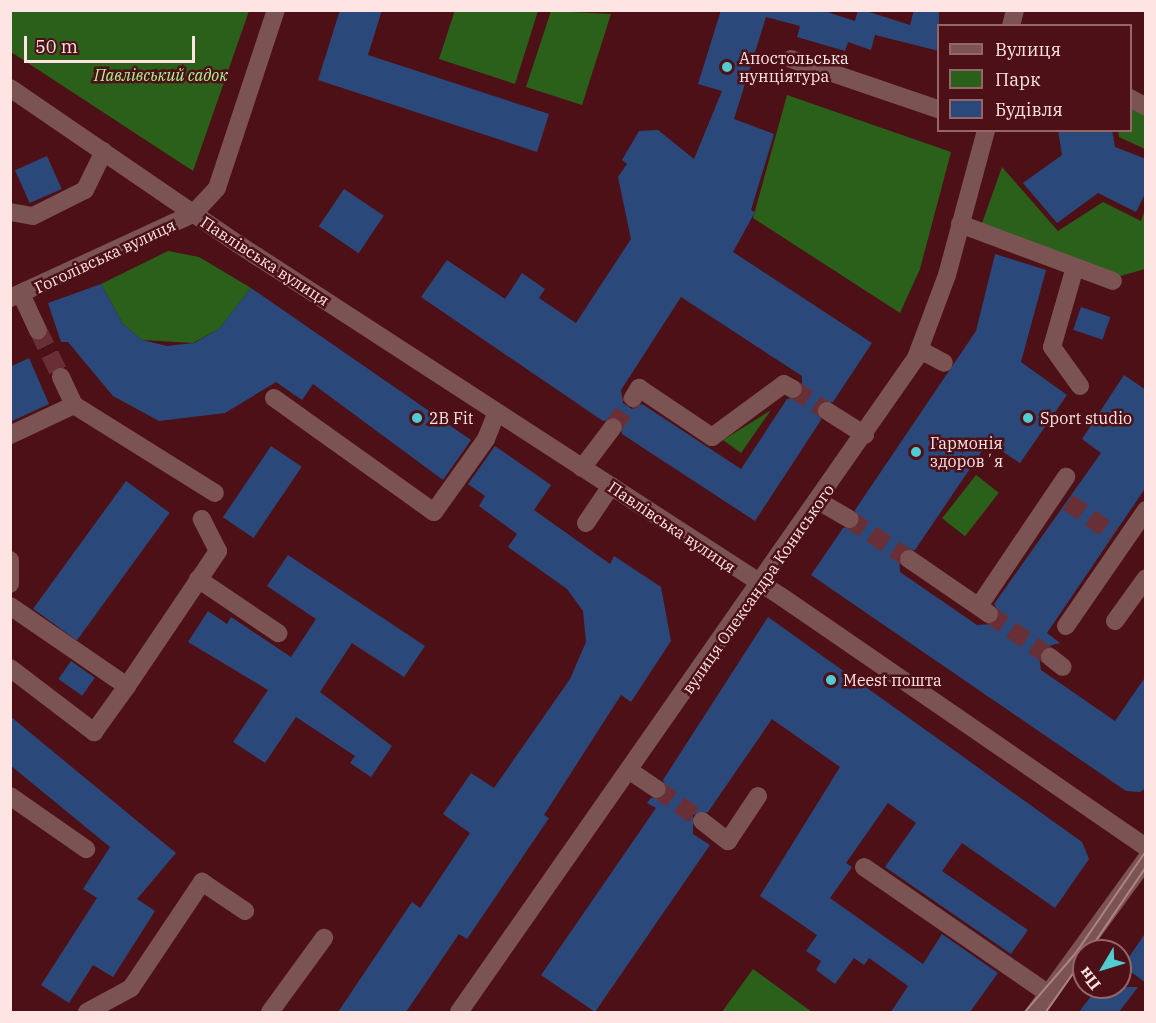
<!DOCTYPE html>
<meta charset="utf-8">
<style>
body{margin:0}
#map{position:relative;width:1156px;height:1023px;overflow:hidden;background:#4d1017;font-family:"IBM Plex Serif",serif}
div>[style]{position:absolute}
.green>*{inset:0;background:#2a601a;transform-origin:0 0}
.building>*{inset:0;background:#2a497a;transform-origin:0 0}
.minor-tunnel>*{height:18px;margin-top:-9px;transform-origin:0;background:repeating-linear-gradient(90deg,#683036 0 18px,transparent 0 27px)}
.minor>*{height:18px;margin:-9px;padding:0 9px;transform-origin:9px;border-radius:9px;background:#7b5353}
.tram>*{height:1.5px;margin:-0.75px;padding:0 0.75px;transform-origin:0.75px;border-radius:0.75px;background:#ac8285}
.dots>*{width:16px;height:16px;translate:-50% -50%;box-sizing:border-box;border:3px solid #4d1017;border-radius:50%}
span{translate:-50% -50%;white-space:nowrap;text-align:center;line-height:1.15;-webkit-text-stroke:5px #4d1017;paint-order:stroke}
.poi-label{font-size:16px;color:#fee5e4}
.left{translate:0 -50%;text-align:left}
.park-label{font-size:16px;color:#a9f694;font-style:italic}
.street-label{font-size:16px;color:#fee5e4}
.frame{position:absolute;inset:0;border:12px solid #fee5e4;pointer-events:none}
.legend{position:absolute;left:937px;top:24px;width:195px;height:108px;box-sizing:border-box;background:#4d1017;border:2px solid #946569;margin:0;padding:8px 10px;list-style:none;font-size:18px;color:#fee5e4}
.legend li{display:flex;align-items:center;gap:12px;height:30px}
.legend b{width:30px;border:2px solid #946569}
.north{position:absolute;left:1072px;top:939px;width:60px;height:60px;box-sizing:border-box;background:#4d1017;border:2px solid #946569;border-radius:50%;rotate:232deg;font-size:16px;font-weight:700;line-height:24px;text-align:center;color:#fee5e4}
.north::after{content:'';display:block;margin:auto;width:21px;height:27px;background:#51ccd2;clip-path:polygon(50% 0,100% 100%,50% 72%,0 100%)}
.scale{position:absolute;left:24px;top:36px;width:171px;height:27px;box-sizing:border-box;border:3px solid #fee5e4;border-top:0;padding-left:8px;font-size:18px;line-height:21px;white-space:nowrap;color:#fee5e4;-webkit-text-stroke:4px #4d1017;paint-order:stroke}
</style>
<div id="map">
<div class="green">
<div style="clip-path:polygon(455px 10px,538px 11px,515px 84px,439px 59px)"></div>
<div style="clip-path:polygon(10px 11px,249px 11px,193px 171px,11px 52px)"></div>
<div style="clip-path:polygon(551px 11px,611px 14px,582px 105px,526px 87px)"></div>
<div style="clip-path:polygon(787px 95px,951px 152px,920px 269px,900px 313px,753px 218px)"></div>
<div style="clip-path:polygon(1131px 103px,1145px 114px,1145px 149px,1119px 137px,1118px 131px,1130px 130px)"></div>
<div style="clip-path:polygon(1002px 167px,1058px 231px,1103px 202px,1141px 221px,1145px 209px,1145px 269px,1117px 277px,981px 226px)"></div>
<div style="clip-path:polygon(168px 251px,199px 257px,251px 288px,219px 329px,193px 343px,142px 340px,123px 324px,101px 284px)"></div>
<div style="clip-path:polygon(771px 410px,741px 453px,723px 440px)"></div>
<div style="left:976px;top:475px;width:29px;height:55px;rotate:38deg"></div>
<div style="clip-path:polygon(753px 969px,812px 1012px,722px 1012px)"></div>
</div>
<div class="building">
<div style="clip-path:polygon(340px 10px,382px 10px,368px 55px,549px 114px,537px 152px,318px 80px)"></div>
<div style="clip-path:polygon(evenodd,721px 10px,821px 10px,855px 21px,858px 10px,863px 10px,910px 25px,914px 10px,939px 10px,939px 51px,875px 35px,871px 50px,848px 42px,845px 51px,797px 37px,800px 26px,766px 17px,734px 119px,774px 134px,751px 210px,755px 212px,733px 252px,872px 343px,833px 402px,818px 405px,821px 420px,755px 521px,622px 434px,619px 418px,603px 421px,421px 297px,447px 260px,505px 299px,522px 273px,545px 289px,539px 298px,576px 323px,631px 239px,618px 177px,627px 164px,622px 160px,639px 131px,658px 130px,694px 159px,722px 91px,698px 84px,721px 10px,681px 297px,802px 376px,802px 395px,787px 399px,741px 469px,642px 404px,632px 409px,623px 403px,621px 390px,681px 297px)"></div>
<div style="clip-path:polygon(1058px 130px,1112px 130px,1115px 147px,1146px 159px,1146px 192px,1136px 212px,1098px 193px,1057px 223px,1023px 183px,1062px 155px)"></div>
<div style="left:47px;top:156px;width:36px;height:35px;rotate:66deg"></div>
<div style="left:344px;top:189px;width:48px;height:45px;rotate:34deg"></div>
<div style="clip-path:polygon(995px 254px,1046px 270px,1021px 362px,1067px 395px,1020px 463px,988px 442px,915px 550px,899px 553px,900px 572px,977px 625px,994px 624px,1000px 614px,994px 604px,1101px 453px,1082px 439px,1124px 375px,1146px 390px,1146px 487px,1047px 633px,1060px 643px,1045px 647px,1039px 656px,1041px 670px,1115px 721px,1146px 676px,1146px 788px,1140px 792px,1126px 791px,811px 575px,843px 528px,858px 525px,855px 510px,976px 331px)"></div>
<div style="clip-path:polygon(101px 284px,123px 324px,142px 340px,167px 346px,194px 343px,219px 329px,251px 288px,471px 440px,443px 480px,313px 384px,302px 400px,276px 382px,225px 413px,159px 421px,113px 396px,68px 342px,61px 342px,48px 303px)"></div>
<div style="left:1081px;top:307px;width:31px;height:24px;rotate:19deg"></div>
<div style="clip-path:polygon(29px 358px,49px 404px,10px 422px,10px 367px)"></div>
<div style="left:271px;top:446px;width:37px;height:86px;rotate:34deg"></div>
<div style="clip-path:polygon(495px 446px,551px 485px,534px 510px,610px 564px,614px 556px,661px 587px,671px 641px,631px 702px,621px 695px,544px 815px,549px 818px,467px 939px,459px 934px,406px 1012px,338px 1012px,412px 902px,420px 908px,470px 833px,443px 814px,471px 773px,494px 788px,570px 679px,586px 642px,583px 611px,567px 589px,508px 547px,517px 534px,479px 506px,485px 496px,468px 484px)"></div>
<div style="left:126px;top:481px;width:54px;height:158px;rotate:36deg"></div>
<div style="clip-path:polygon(288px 555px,425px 646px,404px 677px,352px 643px,320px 692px,392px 746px,371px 777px,350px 763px,355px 756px,296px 717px,265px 763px,233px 742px,268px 690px,188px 642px,208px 611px,227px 624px,231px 617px,291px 657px,316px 619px,267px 586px)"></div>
<div style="clip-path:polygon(768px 617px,1082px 842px,1089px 859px,1055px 908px,962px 843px,942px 871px,1028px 930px,1011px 954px,885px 867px,916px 823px,888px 803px,846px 863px,852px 867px,830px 898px,923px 964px,942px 934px,998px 973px,970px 1012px,891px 1012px,908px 986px,869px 958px,864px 965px,854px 958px,835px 984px,816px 970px,821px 961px,806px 951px,817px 935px,760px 896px,840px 767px,772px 719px,708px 812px,693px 815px,693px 834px,710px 845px,595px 1012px,541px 975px,656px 808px,647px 803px,651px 798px,667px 795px,663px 780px)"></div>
<div style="left:71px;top:661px;width:29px;height:22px;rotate:35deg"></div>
<div style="clip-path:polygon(10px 716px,176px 853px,137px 899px,155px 911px,113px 977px,93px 965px,69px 1003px,41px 985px,97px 898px,83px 889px,110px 847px,10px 765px)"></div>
<div style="clip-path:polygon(1146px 932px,1146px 983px,1123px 966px)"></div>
<div style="clip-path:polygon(1098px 987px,1138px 987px,1119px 1012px,1079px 1012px)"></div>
</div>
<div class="minor-tunnel">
<div style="left:38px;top:330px;width:52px;rotate:63.9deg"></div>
<div style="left:793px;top:389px;width:40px;rotate:32.9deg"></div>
<div style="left:613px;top:427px;width:35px;rotate:-55deg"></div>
<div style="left:1068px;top:502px;width:55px;rotate:35.4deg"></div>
<div style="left:849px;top:519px;width:72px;rotate:33.7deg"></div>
<div style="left:989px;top:614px;width:75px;rotate:35.2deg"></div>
<div style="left:657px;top:789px;width:55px;rotate:35.4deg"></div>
</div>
<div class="minor">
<div style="left:1011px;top:26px;width:16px;rotate:-76deg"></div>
<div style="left:791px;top:59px;width:155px;rotate:18.8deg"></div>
<div style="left:10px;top:88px;width:276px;rotate:34.4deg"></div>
<div style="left:238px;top:244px;width:648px;rotate:32.98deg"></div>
<div style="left:782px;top:597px;width:442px;rotate:34.5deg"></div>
<div style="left:1130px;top:98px;width:18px;rotate:29deg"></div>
<div style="left:10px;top:212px;width:23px;rotate:10deg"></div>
<div style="left:33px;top:216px;width:58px;rotate:-26.6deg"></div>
<div style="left:85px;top:190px;width:43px;rotate:-64deg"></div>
<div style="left:960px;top:224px;width:163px;rotate:20.4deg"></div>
<div style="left:1075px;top:267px;width:83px;rotate:106deg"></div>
<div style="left:1052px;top:347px;width:48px;rotate:54.3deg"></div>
<div style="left:21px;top:294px;width:40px;rotate:65deg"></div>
<div style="left:10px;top:298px;width:201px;rotate:-24.7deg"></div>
<div style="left:193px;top:214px;width:35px;rotate:-47deg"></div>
<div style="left:217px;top:188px;width:188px;rotate:-71.7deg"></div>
<div style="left:920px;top:350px;width:27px;rotate:28deg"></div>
<div style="left:274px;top:398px;width:196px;rotate:35.5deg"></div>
<div style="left:434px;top:512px;width:90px;rotate:-54.5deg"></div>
<div style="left:486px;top:439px;width:27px;rotate:-68deg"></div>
<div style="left:633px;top:398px;width:12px;rotate:-59deg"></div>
<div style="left:639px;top:388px;width:88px;rotate:33.9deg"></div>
<div style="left:712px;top:437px;width:89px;rotate:-36.4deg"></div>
<div style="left:784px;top:384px;width:10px;rotate:29deg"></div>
<div style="left:74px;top:405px;width:166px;rotate:32deg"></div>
<div style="left:827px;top:411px;width:45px;rotate:32.3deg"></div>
<div style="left:10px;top:435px;width:71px;rotate:-25.1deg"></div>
<div style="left:74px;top:405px;width:31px;rotate:-115deg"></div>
<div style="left:582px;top:468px;width:51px;rotate:-52.9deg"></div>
<div style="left:820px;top:502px;width:34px;rotate:30deg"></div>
<div style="left:586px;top:523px;width:45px;rotate:-56deg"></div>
<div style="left:909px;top:559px;width:97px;rotate:34.5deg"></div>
<div style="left:10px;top:560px;width:24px;rotate:90deg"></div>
<div style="left:198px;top:579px;width:97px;rotate:34deg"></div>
<div style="left:10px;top:606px;width:142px;rotate:34.4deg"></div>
<div style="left:127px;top:686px;width:163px;rotate:-56deg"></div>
<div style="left:218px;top:551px;width:36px;rotate:-117deg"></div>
<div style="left:979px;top:606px;width:156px;rotate:-56deg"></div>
<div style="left:1115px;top:621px;width:53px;rotate:-54.2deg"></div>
<div style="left:1066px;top:626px;width:141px;rotate:-55.4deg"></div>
<div style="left:1050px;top:657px;width:16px;rotate:38deg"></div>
<div style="left:10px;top:668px;width:106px;rotate:37.3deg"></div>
<div style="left:94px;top:732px;width:57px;rotate:-54.3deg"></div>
<div style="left:630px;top:771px;width:32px;rotate:34deg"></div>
<div style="left:10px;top:796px;width:93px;rotate:34.9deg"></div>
<div style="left:702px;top:821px;width:33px;rotate:38deg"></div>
<div style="left:728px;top:841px;width:54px;rotate:-56.3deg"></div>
<div style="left:864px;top:867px;width:224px;rotate:34.5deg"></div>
<div style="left:87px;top:1012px;width:50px;rotate:-28.6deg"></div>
<div style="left:131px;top:988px;width:128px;rotate:-56.2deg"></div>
<div style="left:202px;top:882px;width:52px;rotate:34deg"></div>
<div style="left:270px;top:1012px;width:92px;rotate:-53.9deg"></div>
<div style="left:459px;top:1012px;width:798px;rotate:-55.06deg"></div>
<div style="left:916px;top:358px;width:89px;rotate:-69.5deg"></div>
<div style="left:947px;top:275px;width:150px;rotate:-74.9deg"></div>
<div style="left:1035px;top:1012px;width:189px;rotate:-54deg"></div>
</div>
<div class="tram">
<div style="left:1089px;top:951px;width:102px;rotate:-55.8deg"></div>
<div style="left:1025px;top:1012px;width:78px;rotate:-49.2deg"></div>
<div style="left:1076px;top:953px;width:124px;rotate:-55.5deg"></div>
<div style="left:1046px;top:1012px;width:66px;rotate:-54.9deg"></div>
</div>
<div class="dots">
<div style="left:727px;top:67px;background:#51ccd2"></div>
<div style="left:417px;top:418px;background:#51ccd2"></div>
<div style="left:1028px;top:418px;background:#51ccd2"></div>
<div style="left:916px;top:452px;background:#51ccd2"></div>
<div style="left:831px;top:680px;background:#51ccd2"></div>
</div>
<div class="poi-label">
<span class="left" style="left:739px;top:67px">Апостольська<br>нунціятура</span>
<span class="left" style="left:429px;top:418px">2B Fit</span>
<span class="left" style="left:1040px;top:418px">Sport studio</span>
<span class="left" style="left:930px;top:452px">Гармонія<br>здоровʼя</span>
<span class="left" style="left:843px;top:680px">Meest пошта</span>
</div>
<div class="park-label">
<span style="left:161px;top:75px">Павлівський садок</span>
</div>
<div class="street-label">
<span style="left:105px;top:256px;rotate:-25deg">Гоголівська вулиця</span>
<span style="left:265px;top:261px;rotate:33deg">Павлівська вулиця</span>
<span style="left:672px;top:527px;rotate:34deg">Павлівська вулиця</span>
<span style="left:758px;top:589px;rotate:-55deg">вулиця Олександра Кониського</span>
</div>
<div class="frame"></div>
<ul class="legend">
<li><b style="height:8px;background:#7b5353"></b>Вулиця</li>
<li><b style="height:16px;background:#2a601a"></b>Парк</li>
<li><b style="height:16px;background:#2a497a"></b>Будівля</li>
</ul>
<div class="north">Пн</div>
<div class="scale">50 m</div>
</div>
